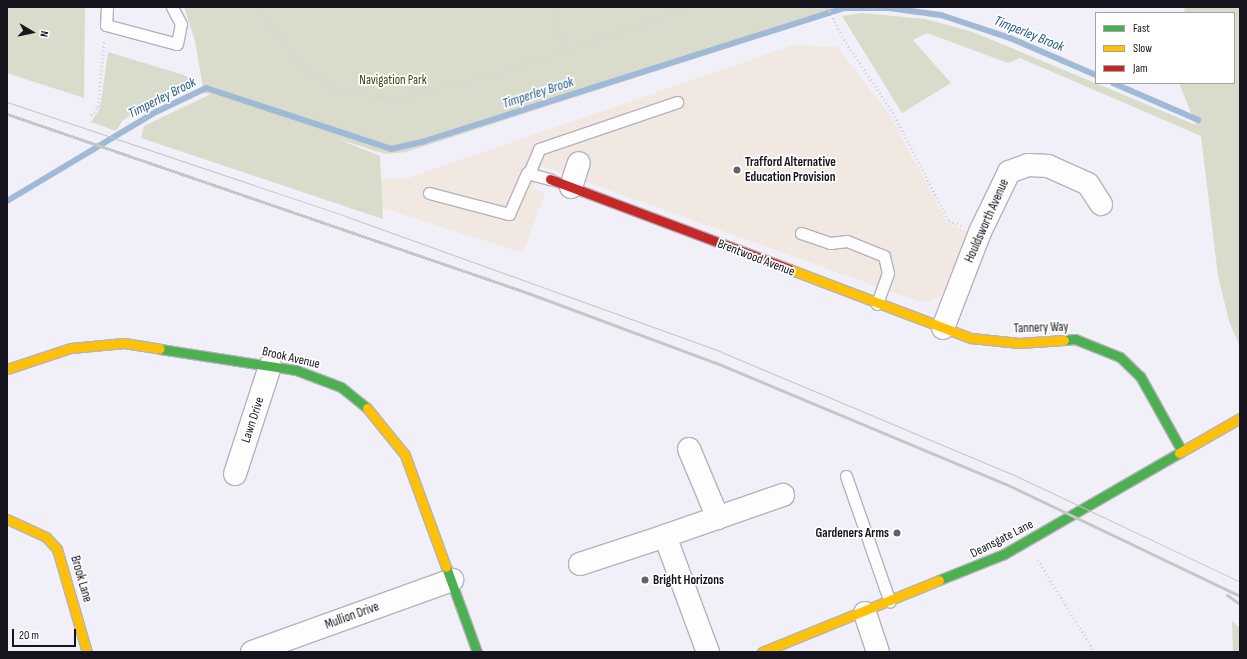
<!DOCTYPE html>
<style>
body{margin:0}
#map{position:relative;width:1247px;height:659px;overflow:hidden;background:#f1f0f8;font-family:"Sofia Sans Condensed",sans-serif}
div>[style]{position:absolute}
.education>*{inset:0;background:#f2e8e2}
.green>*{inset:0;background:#d9dbcb}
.stream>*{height:6px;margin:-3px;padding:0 3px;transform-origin:3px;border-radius:3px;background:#a0b9d6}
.path>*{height:2.5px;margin-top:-1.25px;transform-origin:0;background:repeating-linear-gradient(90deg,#d3d3d6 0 1px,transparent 0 4px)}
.roads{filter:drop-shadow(1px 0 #b4b3bc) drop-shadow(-1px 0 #b4b3bc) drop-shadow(0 1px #b4b3bc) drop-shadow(0 -1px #b4b3bc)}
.lane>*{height:11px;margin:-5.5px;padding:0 5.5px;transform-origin:5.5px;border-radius:5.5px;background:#fdfdfe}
.street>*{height:22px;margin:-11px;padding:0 11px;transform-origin:11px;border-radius:11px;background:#fdfdfe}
.fast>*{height:9px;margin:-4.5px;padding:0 4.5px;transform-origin:4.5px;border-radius:4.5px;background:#4caf50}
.slow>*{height:9px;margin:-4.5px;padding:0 4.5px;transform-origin:4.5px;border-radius:4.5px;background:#ffc107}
.jam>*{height:9px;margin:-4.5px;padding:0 4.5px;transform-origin:4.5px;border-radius:4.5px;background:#c62828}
.tram>*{height:1px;margin:-0.5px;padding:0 0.5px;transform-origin:0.5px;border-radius:0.5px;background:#c6c6c8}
.rail>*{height:3px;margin:-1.5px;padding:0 1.5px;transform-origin:1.5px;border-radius:1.5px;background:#c6c6c8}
.dots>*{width:11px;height:11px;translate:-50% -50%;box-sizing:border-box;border:2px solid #fff;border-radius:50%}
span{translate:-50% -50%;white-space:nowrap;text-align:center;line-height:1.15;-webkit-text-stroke:3.5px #fff;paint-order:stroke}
.park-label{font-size:13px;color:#3f4407}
.poi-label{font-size:13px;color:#16141d;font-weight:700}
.left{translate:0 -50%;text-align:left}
.right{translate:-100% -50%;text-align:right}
.street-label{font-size:13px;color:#16141d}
.water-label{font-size:14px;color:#23598a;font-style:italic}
.frame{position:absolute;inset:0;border:8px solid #16141d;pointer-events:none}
.legend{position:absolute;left:1095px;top:12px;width:140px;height:72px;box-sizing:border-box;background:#fff;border:1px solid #a2a1a5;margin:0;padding:5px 7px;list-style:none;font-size:12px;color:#16141d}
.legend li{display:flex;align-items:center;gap:8px;height:20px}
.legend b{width:20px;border:1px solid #a2a1a5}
.north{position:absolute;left:12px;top:12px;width:40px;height:40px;-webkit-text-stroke:3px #fff;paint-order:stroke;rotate:99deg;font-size:11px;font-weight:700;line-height:16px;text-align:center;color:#16141d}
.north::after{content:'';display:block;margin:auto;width:14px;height:18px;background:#16141d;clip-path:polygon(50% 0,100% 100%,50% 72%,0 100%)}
.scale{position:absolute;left:12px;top:629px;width:64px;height:18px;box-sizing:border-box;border:2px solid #16141d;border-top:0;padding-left:5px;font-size:12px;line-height:14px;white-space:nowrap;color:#16141d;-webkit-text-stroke:3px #fff;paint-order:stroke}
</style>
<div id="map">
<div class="education">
<div style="clip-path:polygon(794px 45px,837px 47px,890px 115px,947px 223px,968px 232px,941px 296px,931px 301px,920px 302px,542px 166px,533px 189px,545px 193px,523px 253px,341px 195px,343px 181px,408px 178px)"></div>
</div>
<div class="green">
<div style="clip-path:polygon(7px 7px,85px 7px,84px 98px,7px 73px)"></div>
<div style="clip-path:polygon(184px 7px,834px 7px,836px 13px,406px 152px,385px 154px,338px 139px,380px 156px,383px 219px,141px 138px,144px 126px,211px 94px,204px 93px,195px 41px)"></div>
<div style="clip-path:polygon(1185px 7px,1240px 7px,1240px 347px,1229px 321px,1218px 276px,1201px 136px,1020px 58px,1008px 63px,927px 33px,913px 40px,951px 83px,902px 113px,842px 16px,862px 13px,925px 19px,973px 32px,1196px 125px,1179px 83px,1234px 83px,1234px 13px,1184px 13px)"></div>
<div style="clip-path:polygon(108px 52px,184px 75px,194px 80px,123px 120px,116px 131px,91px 122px,100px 108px)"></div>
<div style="clip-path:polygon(1232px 621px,1240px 628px,1240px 652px,1233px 652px)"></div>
</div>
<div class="stream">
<div style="left:1113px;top:83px;width:93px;rotate:23.5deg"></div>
<div style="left:7px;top:201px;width:174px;rotate:-30.9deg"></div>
<div style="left:156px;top:112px;width:55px;rotate:-25.6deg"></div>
<div style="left:206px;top:88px;width:195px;rotate:18.2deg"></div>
<div style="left:391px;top:149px;width:35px;rotate:-13deg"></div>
<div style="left:425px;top:141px;width:441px;rotate:-17.6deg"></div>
<div style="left:845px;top:8px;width:44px"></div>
<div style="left:889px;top:8px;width:52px;rotate:7.7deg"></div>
<div style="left:941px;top:15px;width:73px;rotate:18.4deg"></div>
<div style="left:1010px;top:38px;width:94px;rotate:23.3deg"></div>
</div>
<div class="path">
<div style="left:258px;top:7px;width:76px;rotate:53.6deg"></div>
<div style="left:303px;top:68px;width:34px;rotate:34deg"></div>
<div style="left:331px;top:87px;width:63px;rotate:12.9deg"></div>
<div style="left:392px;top:101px;width:124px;rotate:-14.9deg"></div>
<div style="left:512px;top:69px;width:188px;rotate:-19.3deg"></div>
<div style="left:552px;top:7px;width:45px;rotate:74.4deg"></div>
<div style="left:828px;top:7px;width:32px;rotate:64deg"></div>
<div style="left:842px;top:36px;width:96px;rotate:56.5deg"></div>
<div style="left:895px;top:116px;width:118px;rotate:62.8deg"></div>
<div style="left:949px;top:221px;width:13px;rotate:18deg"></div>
<div style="left:91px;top:115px;width:11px;rotate:-49deg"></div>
<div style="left:98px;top:107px;width:67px;rotate:-84.9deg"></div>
<div style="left:1038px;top:560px;width:108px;rotate:58.2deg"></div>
</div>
<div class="roads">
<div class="lane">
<div style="left:107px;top:7px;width:18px;rotate:93deg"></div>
<div style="left:106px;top:25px;width:73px;rotate:15deg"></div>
<div style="left:177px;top:44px;width:20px;rotate:-79deg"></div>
<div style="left:181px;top:24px;width:19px;rotate:-118deg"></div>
<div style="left:529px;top:173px;width:26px;rotate:-67deg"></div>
<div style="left:539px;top:149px;width:146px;rotate:-18.8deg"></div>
<div style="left:429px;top:193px;width:83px;rotate:14.7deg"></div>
<div style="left:509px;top:214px;width:45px;rotate:-66.3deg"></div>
<div style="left:527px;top:173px;width:24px;rotate:15deg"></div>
<div style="left:801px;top:233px;width:31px;rotate:19deg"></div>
<div style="left:830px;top:243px;width:17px;rotate:-7deg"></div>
<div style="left:847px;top:241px;width:40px;rotate:22deg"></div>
<div style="left:884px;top:256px;width:17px;rotate:77deg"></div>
<div style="left:888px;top:273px;width:33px;rotate:110deg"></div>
<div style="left:846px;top:476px;width:133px;rotate:70.8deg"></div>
</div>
<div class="street">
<div style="left:571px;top:187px;width:25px;rotate:-72deg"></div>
<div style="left:943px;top:328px;width:103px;rotate:-68.9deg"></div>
<div style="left:980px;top:232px;width:67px;rotate:-64.2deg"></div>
<div style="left:1009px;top:172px;width:20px;rotate:-20deg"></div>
<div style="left:1028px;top:165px;width:20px;rotate:3deg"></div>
<div style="left:1048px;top:166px;width:44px;rotate:24.2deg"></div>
<div style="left:1088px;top:184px;width:24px;rotate:57deg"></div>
<div style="left:689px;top:449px;width:75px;rotate:67.2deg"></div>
<div style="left:235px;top:474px;width:114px;rotate:-72deg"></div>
<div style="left:665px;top:536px;width:125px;rotate:-19.2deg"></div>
<div style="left:580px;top:564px;width:89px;rotate:-18.2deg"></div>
<div style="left:665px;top:536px;width:124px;rotate:69.7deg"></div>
<div style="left:865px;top:613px;width:41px;rotate:71.6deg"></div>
<div style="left:252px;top:652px;width:213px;rotate:-19.8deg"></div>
</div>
<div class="fast">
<div style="left:1064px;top:340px;width:11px;rotate:-5deg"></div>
<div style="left:1075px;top:339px;width:48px;rotate:21.8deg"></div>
<div style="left:1120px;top:357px;width:28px;rotate:44deg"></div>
<div style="left:1140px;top:376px;width:86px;rotate:60.8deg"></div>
<div style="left:160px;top:349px;width:138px;rotate:8.8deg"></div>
<div style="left:296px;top:370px;width:48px;rotate:20.7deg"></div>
<div style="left:341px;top:387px;width:33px;rotate:39deg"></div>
<div style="left:446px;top:567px;width:90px;rotate:70deg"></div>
<div style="left:939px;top:580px;width:70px;rotate:-21.8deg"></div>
<div style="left:1004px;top:554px;width:202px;rotate:-30deg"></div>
</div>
<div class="slow">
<div style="left:789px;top:269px;width:195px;rotate:20.8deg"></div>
<div style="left:971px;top:338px;width:48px;rotate:5.9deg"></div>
<div style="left:1019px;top:343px;width:45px;rotate:-3.8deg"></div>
<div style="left:7px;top:369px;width:67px;rotate:-18.2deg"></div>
<div style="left:71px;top:348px;width:53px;rotate:-5.4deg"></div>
<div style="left:124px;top:343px;width:36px;rotate:9deg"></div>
<div style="left:367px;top:408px;width:60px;rotate:51deg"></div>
<div style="left:405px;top:455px;width:119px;rotate:69.9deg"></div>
<div style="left:1179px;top:453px;width:70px;rotate:-29.8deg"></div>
<div style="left:7px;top:519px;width:43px;rotate:24.8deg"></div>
<div style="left:46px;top:537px;width:16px;rotate:47deg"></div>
<div style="left:57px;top:549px;width:107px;rotate:73.8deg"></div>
<div style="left:762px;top:652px;width:191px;rotate:-22.1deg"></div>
</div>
<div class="jam">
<div style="left:550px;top:179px;width:255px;rotate:20.6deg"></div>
</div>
</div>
<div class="tram">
<div style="left:7px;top:102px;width:357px;rotate:18.6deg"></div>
<div style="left:345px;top:216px;width:398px;rotate:19.8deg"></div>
<div style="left:719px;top:351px;width:318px;rotate:22.8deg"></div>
<div style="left:1012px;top:474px;width:252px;rotate:25.3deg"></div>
</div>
<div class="rail">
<div style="left:7px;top:114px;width:551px;rotate:18.96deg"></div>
<div style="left:528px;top:293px;width:198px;rotate:20.4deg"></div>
<div style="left:714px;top:362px;width:316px;rotate:22.7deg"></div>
<div style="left:1006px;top:484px;width:259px;rotate:25.6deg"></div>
<div style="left:1227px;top:595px;width:16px;rotate:35deg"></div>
</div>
<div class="dots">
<div style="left:737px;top:170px;background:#63616a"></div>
<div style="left:897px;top:533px;background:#63616a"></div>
<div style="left:645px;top:580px;background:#63616a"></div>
</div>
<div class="park-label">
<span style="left:393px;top:80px">Navigation Park</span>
</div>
<div class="poi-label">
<span class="left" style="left:745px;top:170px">Trafford Alternative<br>Education Provision</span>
<span class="right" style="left:889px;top:533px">Gardeners Arms</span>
<span class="left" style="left:653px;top:580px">Bright Horizons</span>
</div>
<div class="street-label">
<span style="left:987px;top:221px;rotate:-66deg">Houldsworth Avenue</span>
<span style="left:756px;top:258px;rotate:21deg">Brentwood Avenue</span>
<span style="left:1041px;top:328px;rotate:-2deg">Tannery Way</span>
<span style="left:291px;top:358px;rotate:13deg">Brook Avenue</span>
<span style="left:253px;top:420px;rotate:-72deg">Lawn Drive</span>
<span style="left:1002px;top:539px;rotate:-27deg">Deansgate Lane</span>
<span style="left:81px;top:579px;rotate:74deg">Brook Lane</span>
<span style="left:352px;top:616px;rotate:-20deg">Mullion Drive</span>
</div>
<div class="water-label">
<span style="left:1029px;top:34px;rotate:22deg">Timperley Brook</span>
<span style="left:538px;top:93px;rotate:-18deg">Timperley Brook</span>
<span style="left:162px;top:98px;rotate:-27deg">Timperley Brook</span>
</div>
<div class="frame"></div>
<ul class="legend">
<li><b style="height:5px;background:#4caf50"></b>Fast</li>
<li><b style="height:5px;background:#ffc107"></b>Slow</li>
<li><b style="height:5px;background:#c62828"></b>Jam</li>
</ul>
<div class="north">N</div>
<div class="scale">20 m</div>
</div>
